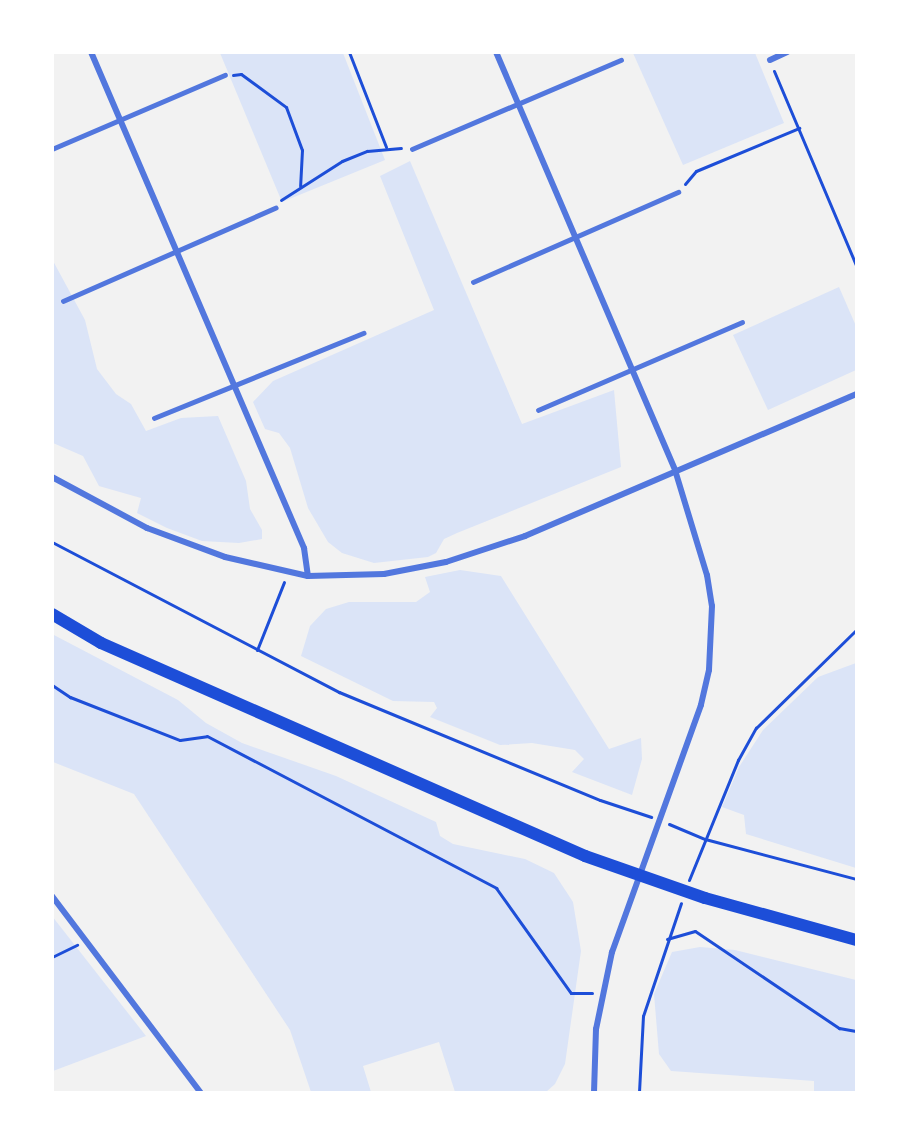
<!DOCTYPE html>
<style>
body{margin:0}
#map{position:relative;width:909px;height:1145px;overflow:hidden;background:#f2f2f2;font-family:Figtree,sans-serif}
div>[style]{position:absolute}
.green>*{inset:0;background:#dbe4f7}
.path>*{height:3px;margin:-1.5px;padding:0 1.5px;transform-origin:1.5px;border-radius:1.5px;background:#1d4ed8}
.service>*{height:4.5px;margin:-2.25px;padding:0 2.25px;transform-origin:2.25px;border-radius:2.25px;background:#5277de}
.minor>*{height:6px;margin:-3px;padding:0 3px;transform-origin:3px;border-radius:3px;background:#5277de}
.secondary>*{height:12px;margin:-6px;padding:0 6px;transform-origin:6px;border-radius:6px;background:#1d4ed8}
span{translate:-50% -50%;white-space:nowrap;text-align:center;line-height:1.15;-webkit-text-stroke:6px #fff;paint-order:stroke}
.frame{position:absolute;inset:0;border:54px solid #fff;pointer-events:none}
</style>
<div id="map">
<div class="green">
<div style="clip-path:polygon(220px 53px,343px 53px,385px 160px,282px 202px)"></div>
<div style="clip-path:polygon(633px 53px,755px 53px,784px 123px,683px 165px)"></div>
<div style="clip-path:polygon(410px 161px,522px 424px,614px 390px,621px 467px,457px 533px,444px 539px,436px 553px,428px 557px,374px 563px,342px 553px,328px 542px,308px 508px,290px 448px,279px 433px,265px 429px,253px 402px,273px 381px,434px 310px,380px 176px)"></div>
<div style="clip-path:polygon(52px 259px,85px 320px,97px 369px,116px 394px,131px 404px,146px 431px,181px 418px,218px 416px,246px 481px,250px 509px,262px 530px,262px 539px,239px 543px,202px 541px,167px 528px,137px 513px,141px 498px,99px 486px,83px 456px,53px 443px)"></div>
<div style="clip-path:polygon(839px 287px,856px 326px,856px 370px,768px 410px,733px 335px)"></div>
<div style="clip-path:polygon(460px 570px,501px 576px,609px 749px,641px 738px,642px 759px,632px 795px,572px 772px,584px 759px,575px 750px,532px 743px,500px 745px,430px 717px,437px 708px,434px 702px,393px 701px,301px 656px,310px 626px,326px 609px,349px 602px,416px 602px,430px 592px,425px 577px)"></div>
<div style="clip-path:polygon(52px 634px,178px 700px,206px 723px,242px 743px,336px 776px,436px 822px,440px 836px,453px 844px,525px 859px,554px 873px,573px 902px,581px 951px,565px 1064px,555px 1084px,546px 1092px,455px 1092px,439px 1042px,363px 1066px,371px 1092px,311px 1092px,290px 1030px,134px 794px,53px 762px)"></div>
<div style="clip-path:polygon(856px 663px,856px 868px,746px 834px,744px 815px,722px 807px,739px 767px,763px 730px,818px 677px)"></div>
<div style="clip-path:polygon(52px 916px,146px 1036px,53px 1071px,52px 1071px)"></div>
<div style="clip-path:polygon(700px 947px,735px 950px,856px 980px,856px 1092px,814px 1092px,814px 1081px,671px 1071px,659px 1054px,654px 994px,672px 952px)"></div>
</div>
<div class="path">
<div style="left:349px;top:52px;width:102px;rotate:68.7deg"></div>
<div style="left:774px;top:71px;width:211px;rotate:67.1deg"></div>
<div style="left:233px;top:75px;width:8px;rotate:-7deg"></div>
<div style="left:241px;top:74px;width:56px;rotate:36.3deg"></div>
<div style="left:286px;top:107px;width:46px;rotate:69.6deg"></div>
<div style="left:302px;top:150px;width:36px;rotate:93deg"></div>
<div style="left:685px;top:184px;width:17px;rotate:-50deg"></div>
<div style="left:696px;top:171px;width:112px;rotate:-22.7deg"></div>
<div style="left:281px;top:200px;width:72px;rotate:-32.6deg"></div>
<div style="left:342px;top:161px;width:27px;rotate:-22deg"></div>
<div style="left:367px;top:151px;width:34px;rotate:-5deg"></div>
<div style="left:52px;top:542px;width:324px;rotate:27.6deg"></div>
<div style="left:339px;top:692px;width:282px;rotate:22.5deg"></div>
<div style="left:600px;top:800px;width:54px;rotate:18.4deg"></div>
<div style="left:257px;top:650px;width:73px;rotate:-68.3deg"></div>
<div style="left:52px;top:685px;width:22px;rotate:34deg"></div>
<div style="left:70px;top:697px;width:118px;rotate:21.4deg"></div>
<div style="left:180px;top:740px;width:27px;rotate:-8deg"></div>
<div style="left:207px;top:736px;width:327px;rotate:27.7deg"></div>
<div style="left:496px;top:888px;width:129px;rotate:54.5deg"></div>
<div style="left:571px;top:993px;width:21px"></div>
<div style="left:669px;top:824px;width:39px;rotate:23deg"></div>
<div style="left:705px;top:839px;width:156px;rotate:14.8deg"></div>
<div style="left:689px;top:880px;width:130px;rotate:-67.8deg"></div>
<div style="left:738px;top:760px;width:37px;rotate:-61deg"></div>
<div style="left:756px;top:728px;width:140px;rotate:-44.4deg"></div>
<div style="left:667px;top:939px;width:29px;rotate:-16deg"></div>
<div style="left:695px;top:931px;width:174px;rotate:34deg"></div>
<div style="left:839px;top:1028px;width:17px;rotate:10deg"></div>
<div style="left:52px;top:957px;width:28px;rotate:-26deg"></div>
<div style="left:639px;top:1092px;width:76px;rotate:-87deg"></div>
<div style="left:643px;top:1016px;width:119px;rotate:-71.4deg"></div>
</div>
<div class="service">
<div style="left:52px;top:149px;width:188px;rotate:-23.2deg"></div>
<div style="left:412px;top:149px;width:227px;rotate:-23.1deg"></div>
<div style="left:473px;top:282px;width:224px;rotate:-23.7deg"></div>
<div style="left:63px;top:301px;width:232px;rotate:-23.7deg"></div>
<div style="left:538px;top:410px;width:222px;rotate:-23.3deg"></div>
<div style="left:154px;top:418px;width:226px;rotate:-22.1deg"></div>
</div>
<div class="minor">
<div style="left:91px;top:52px;width:540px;rotate:66.76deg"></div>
<div style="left:304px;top:548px;width:28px;rotate:82deg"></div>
<div style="left:496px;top:52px;width:455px;rotate:66.8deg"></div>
<div style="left:675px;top:470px;width:110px;rotate:73.1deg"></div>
<div style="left:707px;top:575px;width:31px;rotate:81deg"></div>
<div style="left:712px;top:606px;width:64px;rotate:92.7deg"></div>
<div style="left:709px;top:670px;width:36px;rotate:103deg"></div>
<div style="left:701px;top:705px;width:263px;rotate:109.8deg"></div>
<div style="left:612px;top:952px;width:79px;rotate:101.7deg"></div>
<div style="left:596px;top:1029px;width:63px;rotate:91.8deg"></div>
<div style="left:770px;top:60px;width:19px;rotate:-25deg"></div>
<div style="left:52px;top:477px;width:108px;rotate:28.2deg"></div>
<div style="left:147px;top:528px;width:83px;rotate:20.4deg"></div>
<div style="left:225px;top:557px;width:85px;rotate:12.9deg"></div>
<div style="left:308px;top:576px;width:76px;rotate:-1.5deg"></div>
<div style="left:384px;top:574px;width:63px;rotate:-11deg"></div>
<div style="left:446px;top:562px;width:83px;rotate:-18.2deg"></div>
<div style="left:525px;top:536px;width:360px;rotate:-23.2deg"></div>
<div style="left:52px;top:896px;width:246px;rotate:52.9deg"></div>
</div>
<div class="secondary">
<div style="left:52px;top:614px;width:57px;rotate:30.6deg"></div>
<div style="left:101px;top:643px;width:529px;rotate:23.75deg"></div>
<div style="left:585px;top:856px;width:127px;rotate:19.3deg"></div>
<div style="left:705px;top:898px;width:157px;rotate:15.5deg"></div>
</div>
<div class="frame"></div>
</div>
